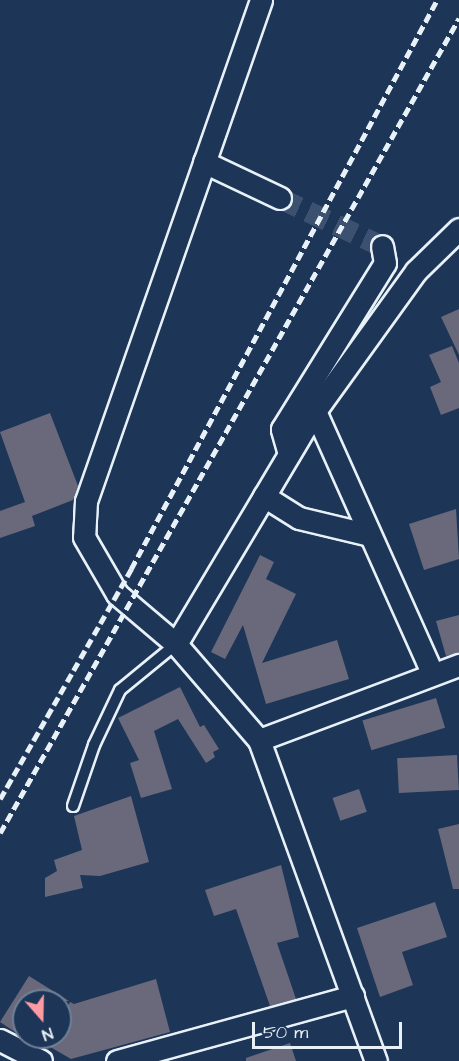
<!DOCTYPE html>
<style>
body{margin:0}
#map{position:relative;width:459px;height:1061px;overflow:hidden;background:#1d3557;font-family:"Architects Daughter",sans-serif}
div>[style]{position:absolute}
.building>*{inset:0;background:#6a697b;transform-origin:0 0}
.street-tunnel>*{height:21px;margin-top:-10.5px;transform-origin:0;background:repeating-linear-gradient(90deg,#3b516f 0 21px,transparent 0 31px)}
.roads{filter:drop-shadow(2px 0 #e8f1f8) drop-shadow(-2px 0 #e8f1f8) drop-shadow(0 2px #e8f1f8) drop-shadow(0 -2px #e8f1f8)}
.lane>*{height:10px;margin:-5px;padding:0 5px;transform-origin:5px;border-radius:5px;background:#1d3557}
.street>*{height:21px;margin:-10.5px;padding:0 10.5px;transform-origin:10.5px;border-radius:10.5px;background:#1d3557}
.rail>*{height:4.5px;margin-top:-2.25px;transform-origin:0;background:repeating-linear-gradient(90deg,#e8f1f8 0 9px,transparent 0 13.5px)}
span{translate:-50% -50%;white-space:nowrap;text-align:center;line-height:1.15;-webkit-text-stroke:6px #1d3557;paint-order:stroke}
.north{position:absolute;left:12px;top:989px;width:60px;height:60px;box-sizing:border-box;background:#1d3557;border:2px solid #6e8097;border-radius:50%;rotate:160deg;font-size:16px;font-weight:700;line-height:24px;text-align:center;color:#e8f1f8}
.north::after{content:'';display:block;margin:auto;width:21px;height:27px;background:#ff9aa2;clip-path:polygon(50% 0,100% 100%,50% 72%,0 100%)}
.scale{position:absolute;left:252px;top:1022px;width:150px;height:27px;box-sizing:border-box;border:3px solid #e8f1f8;border-top:0;padding-left:8px;font-size:18px;line-height:21px;white-space:nowrap;color:#e8f1f8;-webkit-text-stroke:4px #1d3557;paint-order:stroke}
</style>
<div id="map">
<div class="building">
<div style="clip-path:polygon(459px 309px,459px 355px,441px 317px)"></div>
<div style="clip-path:polygon(452px 346px,459px 363px,459px 408px,441px 415px,430px 387px,441px 382px,429px 355px)"></div>
<div style="clip-path:polygon(50px 413px,78px 486px,73px 500px,32px 516px,35px 526px,0 538px,0 511px,25px 502px,0 432px)"></div>
<div style="clip-path:polygon(456px 509px,459px 559px,424px 570px,409px 524px)"></div>
<div style="clip-path:polygon(260px 555px,274px 562px,266px 579px,296px 594px,262px 663px,337px 640px,349px 679px,266px 704px,243px 625px,225px 659px,211px 652px)"></div>
<div style="clip-path:polygon(459px 615px,459px 653px,446px 656px,436px 621px)"></div>
<div style="clip-path:polygon(180px 687px,200px 727px,204px 725px,219px 749px,213px 752px,215px 757px,206px 763px,178px 719px,154px 731px,172px 789px,141px 798px,130px 763px,139px 760px,118px 718px)"></div>
<div style="left:436px;top:698px;width:31px;height:77px;rotate:73deg"></div>
<div style="left:457px;top:755px;width:35px;height:60px;rotate:87deg"></div>
<div style="left:359px;top:789px;width:24px;height:28px;rotate:71deg"></div>
<div style="clip-path:polygon(131px 796px,149px 862px,100px 876px,80px 875px,83px 888px,45px 897px,45px 878px,57px 871px,54px 860px,82px 850px,74px 816px)"></div>
<div style="clip-path:polygon(459px 824px,459px 889px,453px 889px,438px 829px)"></div>
<div style="clip-path:polygon(281px 865px,299px 937px,277px 943px,296px 999px,270px 1006px,236px 909px,214px 916px,205px 890px)"></div>
<div style="clip-path:polygon(435px 902px,447px 937px,402px 952px,413px 985px,380px 997px,357px 928px)"></div>
<div style="clip-path:polygon(29px 976px,69px 1001px,24px 1001px,24px 1038px,0 1022px)"></div>
<div style="clip-path:polygon(156px 979px,170px 1032px,71px 1059px,33px 1037px,60px 1037px,60px 1020px,70px 1002px,74px 1004px)"></div>
<div style="clip-path:polygon(290px 1043px,296px 1061px,246px 1061px,246px 1058px)"></div>
</div>
<div class="street-tunnel">
<div style="left:280px;top:198px;width:113px;rotate:25.2deg"></div>
</div>
<div class="roads">
<div class="lane">
<div style="left:73px;top:806px;width:65px;rotate:-71deg"></div>
<div style="left:94px;top:745px;width:61px;rotate:-64.7deg"></div>
<div style="left:120px;top:690px;width:72px;rotate:-39.4deg"></div>
</div>
<div class="street">
<div style="left:261px;top:0;width:531px;rotate:109.25deg"></div>
<div style="left:86px;top:501px;width:36px;rotate:93deg"></div>
<div style="left:84px;top:537px;width:66px;rotate:59.9deg"></div>
<div style="left:117px;top:594px;width:77px;rotate:40.3deg"></div>
<div style="left:176px;top:644px;width:127px;rotate:49.2deg"></div>
<div style="left:259px;top:740px;width:342px;rotate:70deg"></div>
<div style="left:204px;top:162px;width:84px;rotate:25.3deg"></div>
<div style="left:315px;top:411px;width:287px;rotate:65.9deg"></div>
<div style="left:289px;top:454px;width:26px;rotate:-106deg"></div>
<div style="left:282px;top:429px;width:195px;rotate:-58.2deg"></div>
<div style="left:385px;top:263px;width:17px;rotate:-100deg"></div>
<div style="left:264px;top:496px;width:41px;rotate:32.2deg"></div>
<div style="left:299px;top:518px;width:73px;rotate:13.5deg"></div>
<div style="left:176px;top:644px;width:271px;rotate:-59.2deg"></div>
<div style="left:315px;top:411px;width:173px;rotate:-54.2deg"></div>
<div style="left:416px;top:271px;width:60px;rotate:-44.3deg"></div>
<div style="left:259px;top:740px;width:214px;rotate:-20.6deg"></div>
<div style="left:0;top:1040px;width:46px;rotate:27.1deg"></div>
<div style="left:117px;top:1061px;width:245px;rotate:-15.4deg"></div>
</div>
</div>
<div class="rail">
<div style="left:0;top:799px;width:265px;rotate:-60.3deg"></div>
<div style="left:131px;top:569px;width:646px;rotate:-61.73deg"></div>
<div style="left:0;top:833px;width:935px;rotate:-60.61deg"></div>
</div>
<div class="north">N</div>
<div class="scale">50 m</div>
</div>
